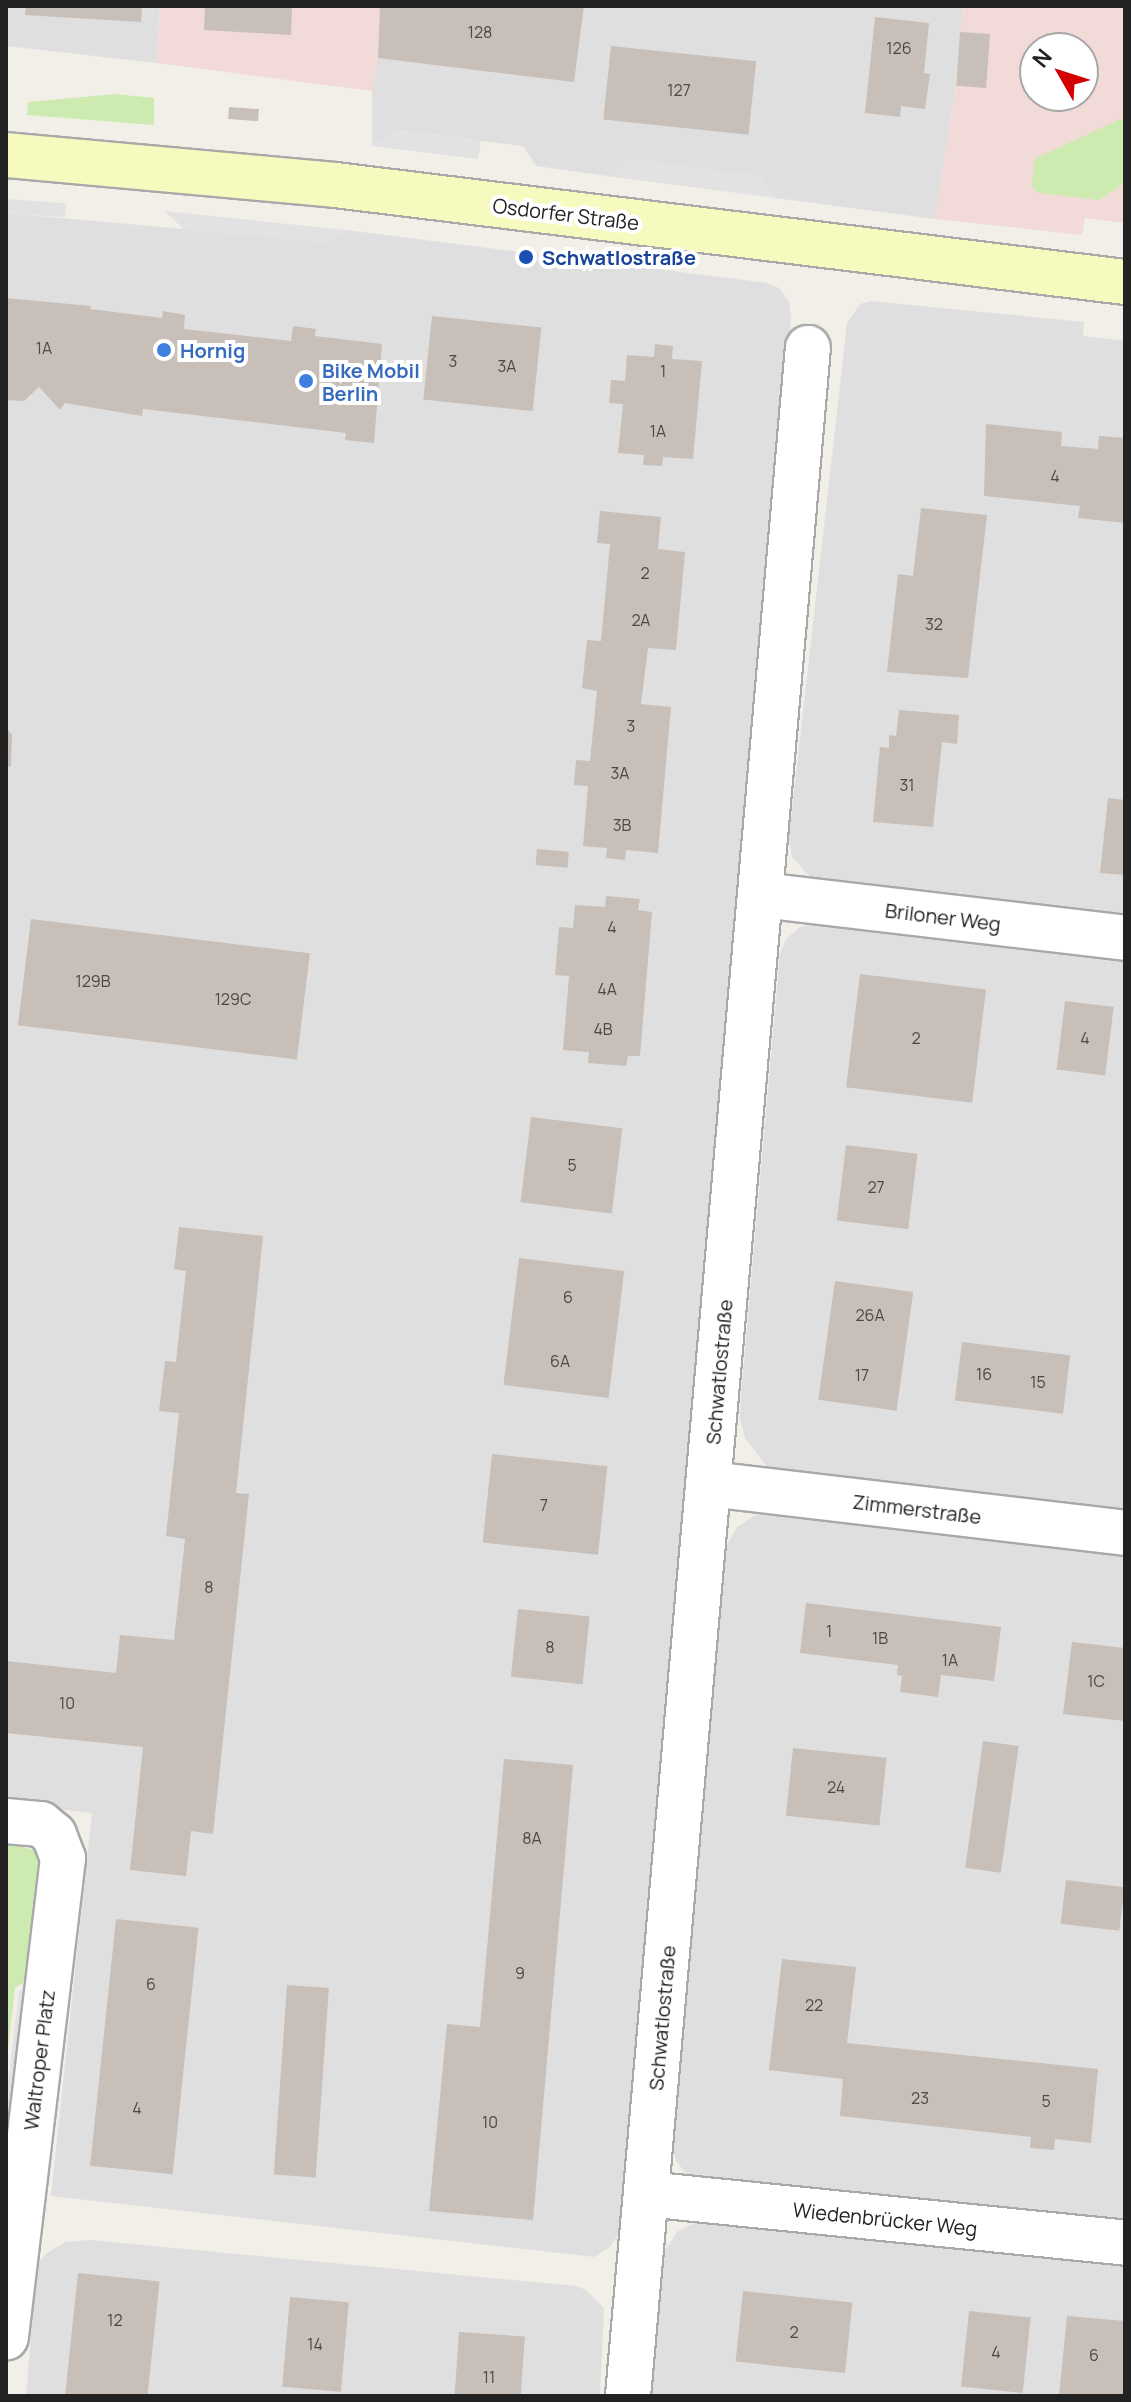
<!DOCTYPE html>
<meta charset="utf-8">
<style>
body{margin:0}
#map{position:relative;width:1131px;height:2402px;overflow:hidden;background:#f2efe9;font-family:Manrope,sans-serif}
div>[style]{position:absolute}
.residential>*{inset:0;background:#e0dfdf}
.commercial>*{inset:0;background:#f2dad9}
.grass>*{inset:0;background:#cdebb0}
.parking>*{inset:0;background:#e2e2e2;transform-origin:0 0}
.building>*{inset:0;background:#c7bfb8;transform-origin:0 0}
.roads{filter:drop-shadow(2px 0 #a9a9a9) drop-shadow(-2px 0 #a9a9a9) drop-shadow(0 2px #a9a9a9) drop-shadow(0 -2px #a9a9a9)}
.minor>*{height:44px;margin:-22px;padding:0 22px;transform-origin:22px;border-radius:22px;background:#fff}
.secondary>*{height:44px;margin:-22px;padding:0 22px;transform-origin:22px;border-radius:22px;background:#f7fabf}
.dots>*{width:22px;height:22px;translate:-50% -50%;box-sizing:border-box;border:4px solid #fff;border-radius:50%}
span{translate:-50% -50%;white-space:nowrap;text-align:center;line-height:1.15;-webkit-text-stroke:8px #fff;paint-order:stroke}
.number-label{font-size:16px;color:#4b4948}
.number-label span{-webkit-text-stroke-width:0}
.street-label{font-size:20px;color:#222}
.transit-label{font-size:20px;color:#164399;font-weight:700}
.left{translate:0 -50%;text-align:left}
.shop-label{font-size:20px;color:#366cbe;font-weight:700}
.frame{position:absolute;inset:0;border:8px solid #222;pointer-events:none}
.north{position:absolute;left:1019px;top:32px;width:80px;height:80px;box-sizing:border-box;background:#fff;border:2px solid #a7a7a7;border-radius:50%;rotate:309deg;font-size:22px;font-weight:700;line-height:32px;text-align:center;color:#222}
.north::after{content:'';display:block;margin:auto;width:28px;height:36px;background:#d40000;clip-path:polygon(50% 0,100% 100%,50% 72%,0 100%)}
</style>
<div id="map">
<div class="residential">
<div style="clip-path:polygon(7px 6px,160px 6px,157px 63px,6px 46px)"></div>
<div style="clip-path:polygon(380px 6px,963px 6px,956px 86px,935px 219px,775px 198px,760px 177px,629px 159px,614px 177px,536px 166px,523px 146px,395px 130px,372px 146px,372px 91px,378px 58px)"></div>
<div style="clip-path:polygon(6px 213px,328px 242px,346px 230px,767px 283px,779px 288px,789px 302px,791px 317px,619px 2233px,610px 2247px,594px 2257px,51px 2196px,92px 1813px,6px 1803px)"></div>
<div style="clip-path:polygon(871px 301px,1084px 322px,1083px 336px,1125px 341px,1125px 920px,814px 881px,792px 857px,789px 836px,847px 323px,860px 304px)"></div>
<div style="clip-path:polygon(817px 924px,1125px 958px,1125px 1512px,785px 1473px,767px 1467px,745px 1438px,740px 1417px,741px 1395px,780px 954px,786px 939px,800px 927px)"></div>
<div style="clip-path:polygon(766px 1513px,1125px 1555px,1125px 2221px,695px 2184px,676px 2161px,671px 2138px,723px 1552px,737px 1527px,754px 1516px)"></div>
<div style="clip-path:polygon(702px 2219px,1125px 2261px,1125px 2396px,648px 2396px,660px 2258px,677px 2232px)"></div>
<div style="clip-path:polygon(90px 2240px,576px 2286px,586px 2290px,604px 2308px,600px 2396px,26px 2396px,37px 2264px,47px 2253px,65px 2242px)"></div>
</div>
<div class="commercial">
<div style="clip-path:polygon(160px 6px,380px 6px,378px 58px,372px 91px,157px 63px)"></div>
<div style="clip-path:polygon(evenodd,963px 6px,1125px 6px,1125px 223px,1085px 218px,1082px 235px,935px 219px,956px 86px,963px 6px,1035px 48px,1083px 48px,1083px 96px,1035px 96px,1035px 48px)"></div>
</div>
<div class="grass">
<div style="clip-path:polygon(115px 94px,154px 98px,154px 125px,27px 115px,28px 102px)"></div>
<div style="clip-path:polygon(1125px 117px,1125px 183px,1099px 200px,1039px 193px,1032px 188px,1034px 159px)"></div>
<div style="clip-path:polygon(6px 1842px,33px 1850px,48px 1865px,35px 1975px,15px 1988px,6px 2066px)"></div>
</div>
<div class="parking">
<div style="clip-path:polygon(394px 130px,481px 141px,478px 159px,372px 146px)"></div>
<div style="clip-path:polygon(629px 159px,760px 177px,775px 198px,614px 177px)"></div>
<div style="left:6px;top:199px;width:60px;height:14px;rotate:4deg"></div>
<div style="clip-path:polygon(164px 211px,346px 230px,328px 242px,184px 229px)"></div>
<div style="clip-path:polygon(38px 1980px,6px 2238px,6px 2100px,19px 1991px)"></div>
</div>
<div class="building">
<div style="clip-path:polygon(26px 6px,142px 6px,141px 22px,25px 15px)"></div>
<div style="clip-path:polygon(205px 6px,292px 6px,291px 35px,204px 30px)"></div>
<div style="clip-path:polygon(380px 6px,584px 6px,574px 82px,378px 58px)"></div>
<div style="clip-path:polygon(875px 17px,929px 23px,924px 73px,930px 74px,925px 109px,901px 106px,900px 117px,865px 113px)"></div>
<div style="left:960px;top:32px;width:30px;height:54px;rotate:4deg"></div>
<div style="left:611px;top:46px;width:146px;height:74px;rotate:6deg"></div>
<div style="left:229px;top:107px;width:30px;height:12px;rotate:4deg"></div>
<div style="clip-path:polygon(6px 298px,91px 306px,90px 309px,162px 318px,163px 311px,185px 315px,184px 329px,291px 341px,293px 326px,316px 329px,315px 336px,382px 344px,374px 443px,345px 440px,346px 433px,143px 409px,142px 416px,65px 403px,60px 410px,39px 387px,24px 401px,6px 400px)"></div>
<div style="left:432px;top:316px;width:110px;height:84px;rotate:6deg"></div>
<div style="clip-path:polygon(655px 344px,673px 346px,672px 359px,702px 361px,693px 459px,663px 457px,662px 466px,643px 465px,644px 455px,618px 453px,623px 404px,609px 403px,611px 380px,625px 381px,627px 355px,654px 357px)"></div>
<div style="clip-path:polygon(986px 424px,1062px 432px,1061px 446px,1098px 449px,1099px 436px,1125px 438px,1125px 523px,1078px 518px,1080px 506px,984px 496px)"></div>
<div style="clip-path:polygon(921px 508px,987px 515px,968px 678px,887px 672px,898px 574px,913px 576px)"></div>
<div style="clip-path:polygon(600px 511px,661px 517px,658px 549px,685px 552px,676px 650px,648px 648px,641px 704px,671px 707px,658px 853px,626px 850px,625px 860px,606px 858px,607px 848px,583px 846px,588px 786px,574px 785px,576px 760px,590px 761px,597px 691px,582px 688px,587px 640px,601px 641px,610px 544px,597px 543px)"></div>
<div style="clip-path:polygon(899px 710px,959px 715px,957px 744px,942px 742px,933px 827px,873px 822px,880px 747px,889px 748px,889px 735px,896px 736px)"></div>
<div style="clip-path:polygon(6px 728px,12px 735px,11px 766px,6px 767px)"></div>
<div style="clip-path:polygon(1108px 798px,1125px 800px,1125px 875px,1100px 873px)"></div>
<div style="left:537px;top:849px;width:32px;height:16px;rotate:5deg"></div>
<div style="clip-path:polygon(606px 896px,640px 899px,638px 910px,652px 912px,640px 1056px,628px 1056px,626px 1066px,588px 1063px,589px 1052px,563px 1050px,569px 976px,555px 975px,559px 927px,573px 928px,575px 905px,605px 907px)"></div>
<div style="left:31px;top:919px;width:281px;height:107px;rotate:7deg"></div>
<div style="left:860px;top:974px;width:127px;height:114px;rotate:7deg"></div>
<div style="left:1065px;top:1001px;width:49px;height:69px;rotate:7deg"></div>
<div style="left:531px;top:1117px;width:92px;height:86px;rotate:7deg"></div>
<div style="left:846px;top:1145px;width:72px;height:76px;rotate:7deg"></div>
<div style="clip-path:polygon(179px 1227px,263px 1236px,236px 1493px,249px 1494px,213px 1834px,191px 1831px,186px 1876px,130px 1870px,143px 1747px,6px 1733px,6px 1661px,116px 1673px,120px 1635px,174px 1640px,185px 1539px,166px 1536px,179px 1413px,159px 1411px,165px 1361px,176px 1362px,186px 1271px,174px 1269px)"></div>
<div style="left:519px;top:1258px;width:106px;height:128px;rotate:7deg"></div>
<div style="left:835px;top:1281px;width:79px;height:120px;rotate:8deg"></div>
<div style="left:962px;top:1342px;width:109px;height:59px;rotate:7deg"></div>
<div style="left:492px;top:1454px;width:116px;height:89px;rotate:6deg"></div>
<div style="clip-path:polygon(806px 1603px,1001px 1627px,994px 1681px,941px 1675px,938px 1697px,900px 1692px,902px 1676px,897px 1675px,898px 1665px,800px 1653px)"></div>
<div style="left:518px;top:1609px;width:72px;height:68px;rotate:6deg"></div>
<div style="clip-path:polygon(1072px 1642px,1125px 1648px,1125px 1721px,1063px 1714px)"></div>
<div style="left:983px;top:1741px;width:36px;height:128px;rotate:8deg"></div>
<div style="left:793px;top:1748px;width:94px;height:68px;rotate:6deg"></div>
<div style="clip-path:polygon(504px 1759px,573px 1765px,533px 2220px,429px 2211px,447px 2024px,480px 2027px)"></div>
<div style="left:1066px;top:1880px;width:59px;height:44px;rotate:7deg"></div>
<div style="left:116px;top:1919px;width:83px;height:248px;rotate:6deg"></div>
<div style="clip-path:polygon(782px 1959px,856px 1967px,847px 2043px,1098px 2069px,1091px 2143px,1055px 2139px,1054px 2150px,1030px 2148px,1031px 2137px,840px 2116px,843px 2079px,769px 2070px)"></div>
<div style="left:287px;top:1985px;width:42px;height:190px;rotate:4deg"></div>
<div style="left:78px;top:2273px;width:82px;height:124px;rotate:6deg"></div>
<div style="left:743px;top:2291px;width:110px;height:71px;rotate:6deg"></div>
<div style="left:290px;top:2297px;width:59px;height:90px;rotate:5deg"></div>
<div style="left:969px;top:2311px;width:62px;height:76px;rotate:6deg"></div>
<div style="clip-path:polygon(1067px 2316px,1125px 2321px,1124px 2396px,1059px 2396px)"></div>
<div style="left:459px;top:2332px;width:66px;height:64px;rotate:4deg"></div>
</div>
<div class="roads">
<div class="minor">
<div style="left:761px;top:895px;width:367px;rotate:6.7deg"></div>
<div style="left:709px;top:1484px;width:419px;rotate:6.7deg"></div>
<div style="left:6px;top:1821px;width:35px;rotate:5deg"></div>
<div style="left:41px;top:1824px;width:17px;rotate:40deg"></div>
<div style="left:54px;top:1835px;width:25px;rotate:69deg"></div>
<div style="left:63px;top:1858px;width:483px;rotate:96.8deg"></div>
<div style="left:646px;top:2194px;width:481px;rotate:5.8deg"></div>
<div style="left:628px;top:2396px;width:2056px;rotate:-84.98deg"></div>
</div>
<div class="secondary">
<div style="left:6px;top:155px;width:330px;rotate:5.2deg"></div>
<div style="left:335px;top:185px;width:796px;rotate:7deg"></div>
</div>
</div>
<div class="dots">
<div style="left:526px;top:257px;background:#1a4fb4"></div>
<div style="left:164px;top:350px;background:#3f7fe0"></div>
<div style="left:306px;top:381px;background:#3f7fe0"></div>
</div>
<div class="number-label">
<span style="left:480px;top:32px">128</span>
<span style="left:899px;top:48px">126</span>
<span style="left:679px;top:90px">127</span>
<span style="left:44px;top:348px">1A</span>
<span style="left:453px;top:361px">3</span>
<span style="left:507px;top:366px">3A</span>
<span style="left:663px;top:371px">1</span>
<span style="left:658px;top:431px">1A</span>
<span style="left:1055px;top:476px">4</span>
<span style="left:645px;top:573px">2</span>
<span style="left:641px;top:620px">2A</span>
<span style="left:934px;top:624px">32</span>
<span style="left:631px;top:726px">3</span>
<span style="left:620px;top:773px">3A</span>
<span style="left:907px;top:785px">31</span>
<span style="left:622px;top:825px">3B</span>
<span style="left:612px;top:927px">4</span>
<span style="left:93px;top:981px">129B</span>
<span style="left:607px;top:989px">4A</span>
<span style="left:233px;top:999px">129C</span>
<span style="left:603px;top:1029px">4B</span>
<span style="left:916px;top:1038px">2</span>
<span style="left:1085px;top:1038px">4</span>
<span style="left:572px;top:1165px">5</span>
<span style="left:876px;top:1187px">27</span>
<span style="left:568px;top:1297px">6</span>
<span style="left:870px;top:1315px">26A</span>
<span style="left:560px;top:1361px">6A</span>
<span style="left:984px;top:1374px">16</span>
<span style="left:862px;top:1375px">17</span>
<span style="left:1038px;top:1382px">15</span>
<span style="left:544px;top:1505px">7</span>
<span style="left:209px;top:1587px">8</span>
<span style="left:829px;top:1631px">1</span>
<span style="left:880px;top:1638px">1B</span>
<span style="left:550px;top:1647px">8</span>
<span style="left:950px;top:1660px">1A</span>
<span style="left:1096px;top:1681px">1C</span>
<span style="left:67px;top:1703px">10</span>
<span style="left:836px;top:1787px">24</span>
<span style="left:532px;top:1838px">8A</span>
<span style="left:520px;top:1973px">9</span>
<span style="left:151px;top:1984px">6</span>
<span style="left:814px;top:2005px">22</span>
<span style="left:920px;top:2098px">23</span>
<span style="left:1046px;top:2101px">5</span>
<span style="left:137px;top:2108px">4</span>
<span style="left:490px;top:2122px">10</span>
<span style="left:115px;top:2320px">12</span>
<span style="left:794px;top:2332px">2</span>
<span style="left:315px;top:2344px">14</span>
<span style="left:996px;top:2352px">4</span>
<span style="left:1094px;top:2355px">6</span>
<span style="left:489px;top:2377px">11</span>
</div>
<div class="street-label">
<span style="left:566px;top:214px;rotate:7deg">Osdorfer Straße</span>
<span style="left:943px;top:917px;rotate:7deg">Briloner Weg</span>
<span style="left:719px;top:1372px;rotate:-85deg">Schwatlostraße</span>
<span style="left:917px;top:1509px;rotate:7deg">Zimmerstraße</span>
<span style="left:662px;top:2018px;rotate:-85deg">Schwatlostraße</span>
<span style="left:39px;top:2060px;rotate:-83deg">Waltroper Platz</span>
<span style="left:885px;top:2219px;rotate:6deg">Wiedenbrücker Weg</span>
</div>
<div class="transit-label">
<span class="left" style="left:542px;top:257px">Schwatlostraße</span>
</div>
<div class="shop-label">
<span class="left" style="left:180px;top:350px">Hornig</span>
<span class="left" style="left:322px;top:382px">Bike Mobil<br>Berlin</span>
</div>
<div class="frame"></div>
<div class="north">N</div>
</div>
